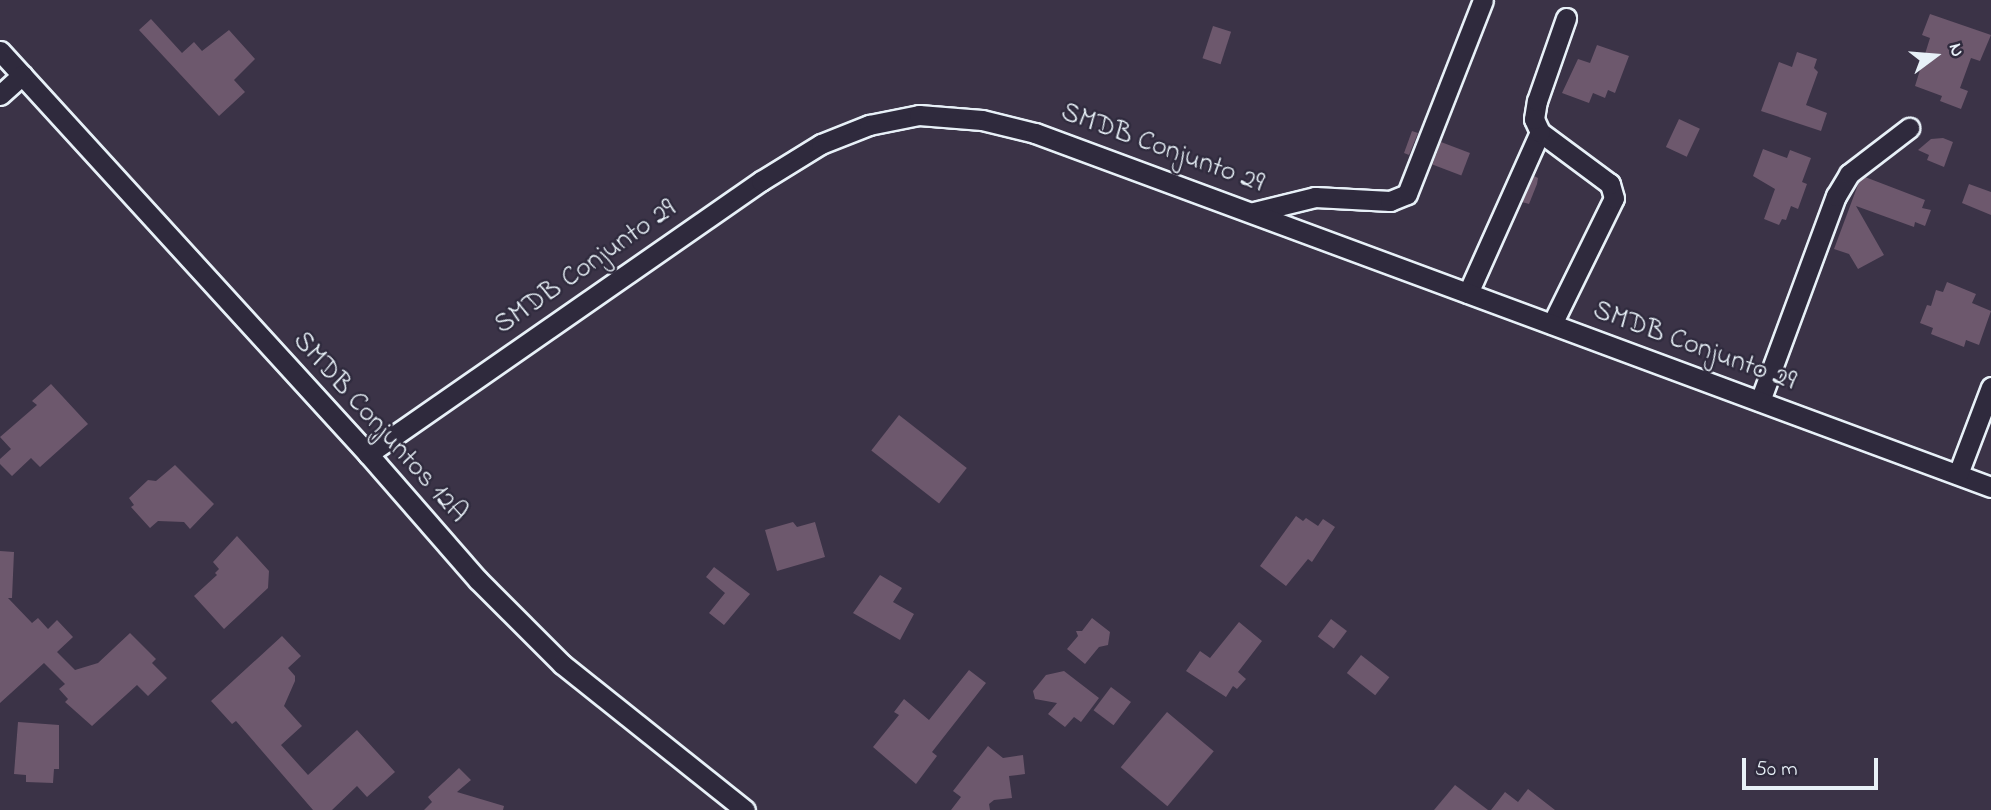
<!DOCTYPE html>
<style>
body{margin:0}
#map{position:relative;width:1991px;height:810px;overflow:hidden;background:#3b3347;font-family:"Indie Flower",sans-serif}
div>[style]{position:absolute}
.building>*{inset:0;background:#6d586d;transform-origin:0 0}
.roads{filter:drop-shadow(2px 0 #e8f1f8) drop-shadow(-2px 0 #e8f1f8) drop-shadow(0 2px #e8f1f8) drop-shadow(0 -2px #e8f1f8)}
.minor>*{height:19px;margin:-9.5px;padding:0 9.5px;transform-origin:9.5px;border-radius:9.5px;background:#2f2a3d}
span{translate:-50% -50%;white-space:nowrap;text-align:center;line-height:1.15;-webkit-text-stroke:5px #2f2a3d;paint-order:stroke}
.street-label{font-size:28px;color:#e8f1f8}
.north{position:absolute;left:1900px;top:21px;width:70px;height:70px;-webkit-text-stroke:5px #2f2a3d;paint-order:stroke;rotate:74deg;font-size:19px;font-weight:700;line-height:28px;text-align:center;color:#e8f1f8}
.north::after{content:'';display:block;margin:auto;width:24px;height:32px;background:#e8f1f8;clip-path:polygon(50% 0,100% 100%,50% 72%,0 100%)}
.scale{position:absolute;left:1742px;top:758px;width:136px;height:32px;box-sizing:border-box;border:4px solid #e8f1f8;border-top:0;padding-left:9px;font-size:21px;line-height:24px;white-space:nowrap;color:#e8f1f8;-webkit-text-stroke:5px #2f2a3d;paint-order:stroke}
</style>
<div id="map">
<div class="building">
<div style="clip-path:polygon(1930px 14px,1991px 35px,1980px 61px,1971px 58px,1960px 88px,1968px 91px,1961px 109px,1940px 101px,1942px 96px,1915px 86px,1930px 38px,1922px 35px)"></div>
<div style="clip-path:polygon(151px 19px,182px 53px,194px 42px,202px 51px,229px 30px,255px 59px,234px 80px,245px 92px,219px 116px,139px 30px)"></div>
<div style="left:1213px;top:26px;width:19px;height:34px;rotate:18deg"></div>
<div style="clip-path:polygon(1597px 45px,1629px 56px,1615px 93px,1608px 90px,1605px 98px,1593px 93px,1589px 103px,1562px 93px,1578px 59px,1590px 63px)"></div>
<div style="clip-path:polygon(1797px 52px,1817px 59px,1814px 68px,1818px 72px,1806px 105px,1827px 113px,1821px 131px,1761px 111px,1779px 62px,1792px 67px)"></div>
<div style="left:1679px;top:119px;width:23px;height:31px;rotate:25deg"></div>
<div style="clip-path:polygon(1412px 131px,1418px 133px,1409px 155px,1404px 153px)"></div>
<div style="clip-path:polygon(1943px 138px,1953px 142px,1944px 167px,1927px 160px,1929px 155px,1918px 150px,1931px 139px)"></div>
<div style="left:1441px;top:142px;width:31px;height:24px;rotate:21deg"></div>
<div style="clip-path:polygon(1763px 149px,1787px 158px,1790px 150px,1811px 158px,1802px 182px,1807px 184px,1798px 209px,1791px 206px,1786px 220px,1782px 219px,1779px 225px,1764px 219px,1775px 189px,1753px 176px)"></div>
<div style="clip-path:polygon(1534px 176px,1538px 178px,1537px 184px,1529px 204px,1522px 202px)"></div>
<div style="clip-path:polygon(1865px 177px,1925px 200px,1922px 208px,1931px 210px,1925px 226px,1915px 222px,1914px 227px,1856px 206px,1884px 255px,1858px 269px,1849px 254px,1834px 249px,1859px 182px)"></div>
<div style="clip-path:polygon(1969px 184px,1991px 192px,1991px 215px,1962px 203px)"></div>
<div style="clip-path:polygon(1947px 282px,1976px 294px,1972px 303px,1991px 311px,1979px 345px,1966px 340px,1964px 347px,1931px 334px,1933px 328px,1920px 323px,1927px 305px,1931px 306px,1936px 290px,1943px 292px)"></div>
<div style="clip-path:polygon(51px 384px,88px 424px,40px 467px,31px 458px,12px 476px,0 464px,0 459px,11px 449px,0 437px,37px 405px,32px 401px)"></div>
<div style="left:899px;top:415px;width:86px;height:45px;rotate:38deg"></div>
<div style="clip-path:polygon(175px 465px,214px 504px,190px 529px,184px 522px,158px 521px,150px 528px,131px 507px,134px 505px,129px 498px,148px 480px,156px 481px)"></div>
<div style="clip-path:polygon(1296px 516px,1303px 521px,1306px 518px,1318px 526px,1323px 519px,1335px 527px,1312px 562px,1308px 559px,1286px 586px,1260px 566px)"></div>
<div style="clip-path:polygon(793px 522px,797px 527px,815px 522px,825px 557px,777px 571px,765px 530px)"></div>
<div style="clip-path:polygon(237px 536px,269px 571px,268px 588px,224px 629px,194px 596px,217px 575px,215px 573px,219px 569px,213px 562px)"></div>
<div style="clip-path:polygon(0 551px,14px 552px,12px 598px,8px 598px,32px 623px,38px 618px,48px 629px,57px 620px,73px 637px,57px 652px,75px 670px,98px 663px,130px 633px,156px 659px,152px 663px,167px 678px,148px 696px,137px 685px,92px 726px,65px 702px,68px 699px,59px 689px,65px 684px,44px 663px,0 703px)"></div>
<div style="clip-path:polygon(714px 567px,750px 594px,724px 625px,709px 613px,725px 593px,706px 577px)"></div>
<div style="clip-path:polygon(880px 575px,902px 588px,893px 602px,914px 614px,900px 640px,853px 613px)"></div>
<div style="clip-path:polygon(1092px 618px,1110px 632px,1108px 645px,1099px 647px,1085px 664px,1067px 649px,1078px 636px,1076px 631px,1082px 631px)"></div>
<div style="left:1331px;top:619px;width:20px;height:22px;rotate:37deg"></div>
<div style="clip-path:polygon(1239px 622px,1262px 641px,1238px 672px,1246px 679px,1237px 689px,1233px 686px,1226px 697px,1186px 671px,1200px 651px,1210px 658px)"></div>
<div style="clip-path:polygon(282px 636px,301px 656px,288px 668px,295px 676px,295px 681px,284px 706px,302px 726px,281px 745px,308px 775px,357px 730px,395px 772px,367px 797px,357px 786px,332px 810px,313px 810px,236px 721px,232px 724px,211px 701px)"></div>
<div style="left:1361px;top:655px;width:36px;height:23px;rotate:38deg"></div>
<div style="clip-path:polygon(969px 670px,986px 683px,932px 752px,937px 756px,916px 784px,873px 747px,899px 715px,894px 712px,904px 699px,929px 720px)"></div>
<div style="clip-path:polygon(1064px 671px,1099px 698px,1081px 722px,1074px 717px,1065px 727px,1048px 714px,1057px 703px,1035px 699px,1033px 691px,1046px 675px)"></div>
<div style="left:1111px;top:687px;width:25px;height:29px;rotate:37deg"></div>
<div style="left:1167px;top:712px;width:61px;height:72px;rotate:40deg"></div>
<div style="clip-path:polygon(18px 722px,59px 725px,59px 769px,54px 769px,53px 783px,26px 782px,26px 775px,14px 774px)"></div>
<div style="clip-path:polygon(988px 746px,1003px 758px,1023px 755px,1025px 774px,1009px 776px,1012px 798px,994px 800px,989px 804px,990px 810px,951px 810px,961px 797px,953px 791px)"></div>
<div style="clip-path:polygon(459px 768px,471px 780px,457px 792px,504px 806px,503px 810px,424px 810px,432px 802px,428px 797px)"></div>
<div style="clip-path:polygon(1455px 785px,1488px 810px,1434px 810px)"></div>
<div style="clip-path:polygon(1528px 789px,1555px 810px,1491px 810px,1505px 792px,1518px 802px)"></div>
</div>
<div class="roads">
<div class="minor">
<div style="left:0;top:51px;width:546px;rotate:47.6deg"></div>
<div style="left:368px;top:454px;width:167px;rotate:48.9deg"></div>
<div style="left:478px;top:580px;width:119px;rotate:45deg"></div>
<div style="left:562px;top:664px;width:234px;rotate:38.6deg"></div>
<div style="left:0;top:95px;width:30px;rotate:-42deg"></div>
<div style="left:1254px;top:212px;width:63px;rotate:-13.8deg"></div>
<div style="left:1315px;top:197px;width:75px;rotate:3.1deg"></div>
<div style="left:1390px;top:201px;width:18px;rotate:-22deg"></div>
<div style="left:1407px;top:194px;width:208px;rotate:-68.6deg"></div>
<div style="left:1468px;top:293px;width:176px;rotate:-65.9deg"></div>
<div style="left:1552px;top:324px;width:140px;rotate:-63.8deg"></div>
<div style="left:1614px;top:198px;width:15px;rotate:-106deg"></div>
<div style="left:1610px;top:184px;width:87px;rotate:-143.4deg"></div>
<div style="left:1540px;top:132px;width:14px;rotate:-115deg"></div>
<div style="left:1534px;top:119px;width:18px;rotate:-81deg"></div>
<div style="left:1537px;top:101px;width:88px;rotate:-70.7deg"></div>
<div style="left:1760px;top:401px;width:219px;rotate:-69.7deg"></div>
<div style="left:1836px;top:196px;width:26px;rotate:-59deg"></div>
<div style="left:1849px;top:174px;width:76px;rotate:-37.5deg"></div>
<div style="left:368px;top:454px;width:479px;rotate:-34.8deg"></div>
<div style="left:761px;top:181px;width:70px;rotate:-31.7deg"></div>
<div style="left:821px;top:144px;width:52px;rotate:-21.6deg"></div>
<div style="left:869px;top:125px;width:51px;rotate:-11.3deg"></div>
<div style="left:919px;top:115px;width:63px;rotate:4.5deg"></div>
<div style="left:982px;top:120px;width:55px;rotate:13.8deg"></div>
<div style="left:1035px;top:133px;width:1019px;rotate:20.32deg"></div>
<div style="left:1958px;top:474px;width:93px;rotate:-69.2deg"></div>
</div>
</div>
<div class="street-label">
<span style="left:1162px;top:149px;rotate:20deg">SMDB Conjunto 29</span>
<span style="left:586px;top:268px;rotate:-35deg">SMDB Conjunto 29</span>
<span style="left:1694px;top:347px;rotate:20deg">SMDB Conjunto 29</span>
<span style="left:379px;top:428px;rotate:48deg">SMDB Conjuntos 12A</span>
</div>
<div class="north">N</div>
<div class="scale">50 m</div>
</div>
